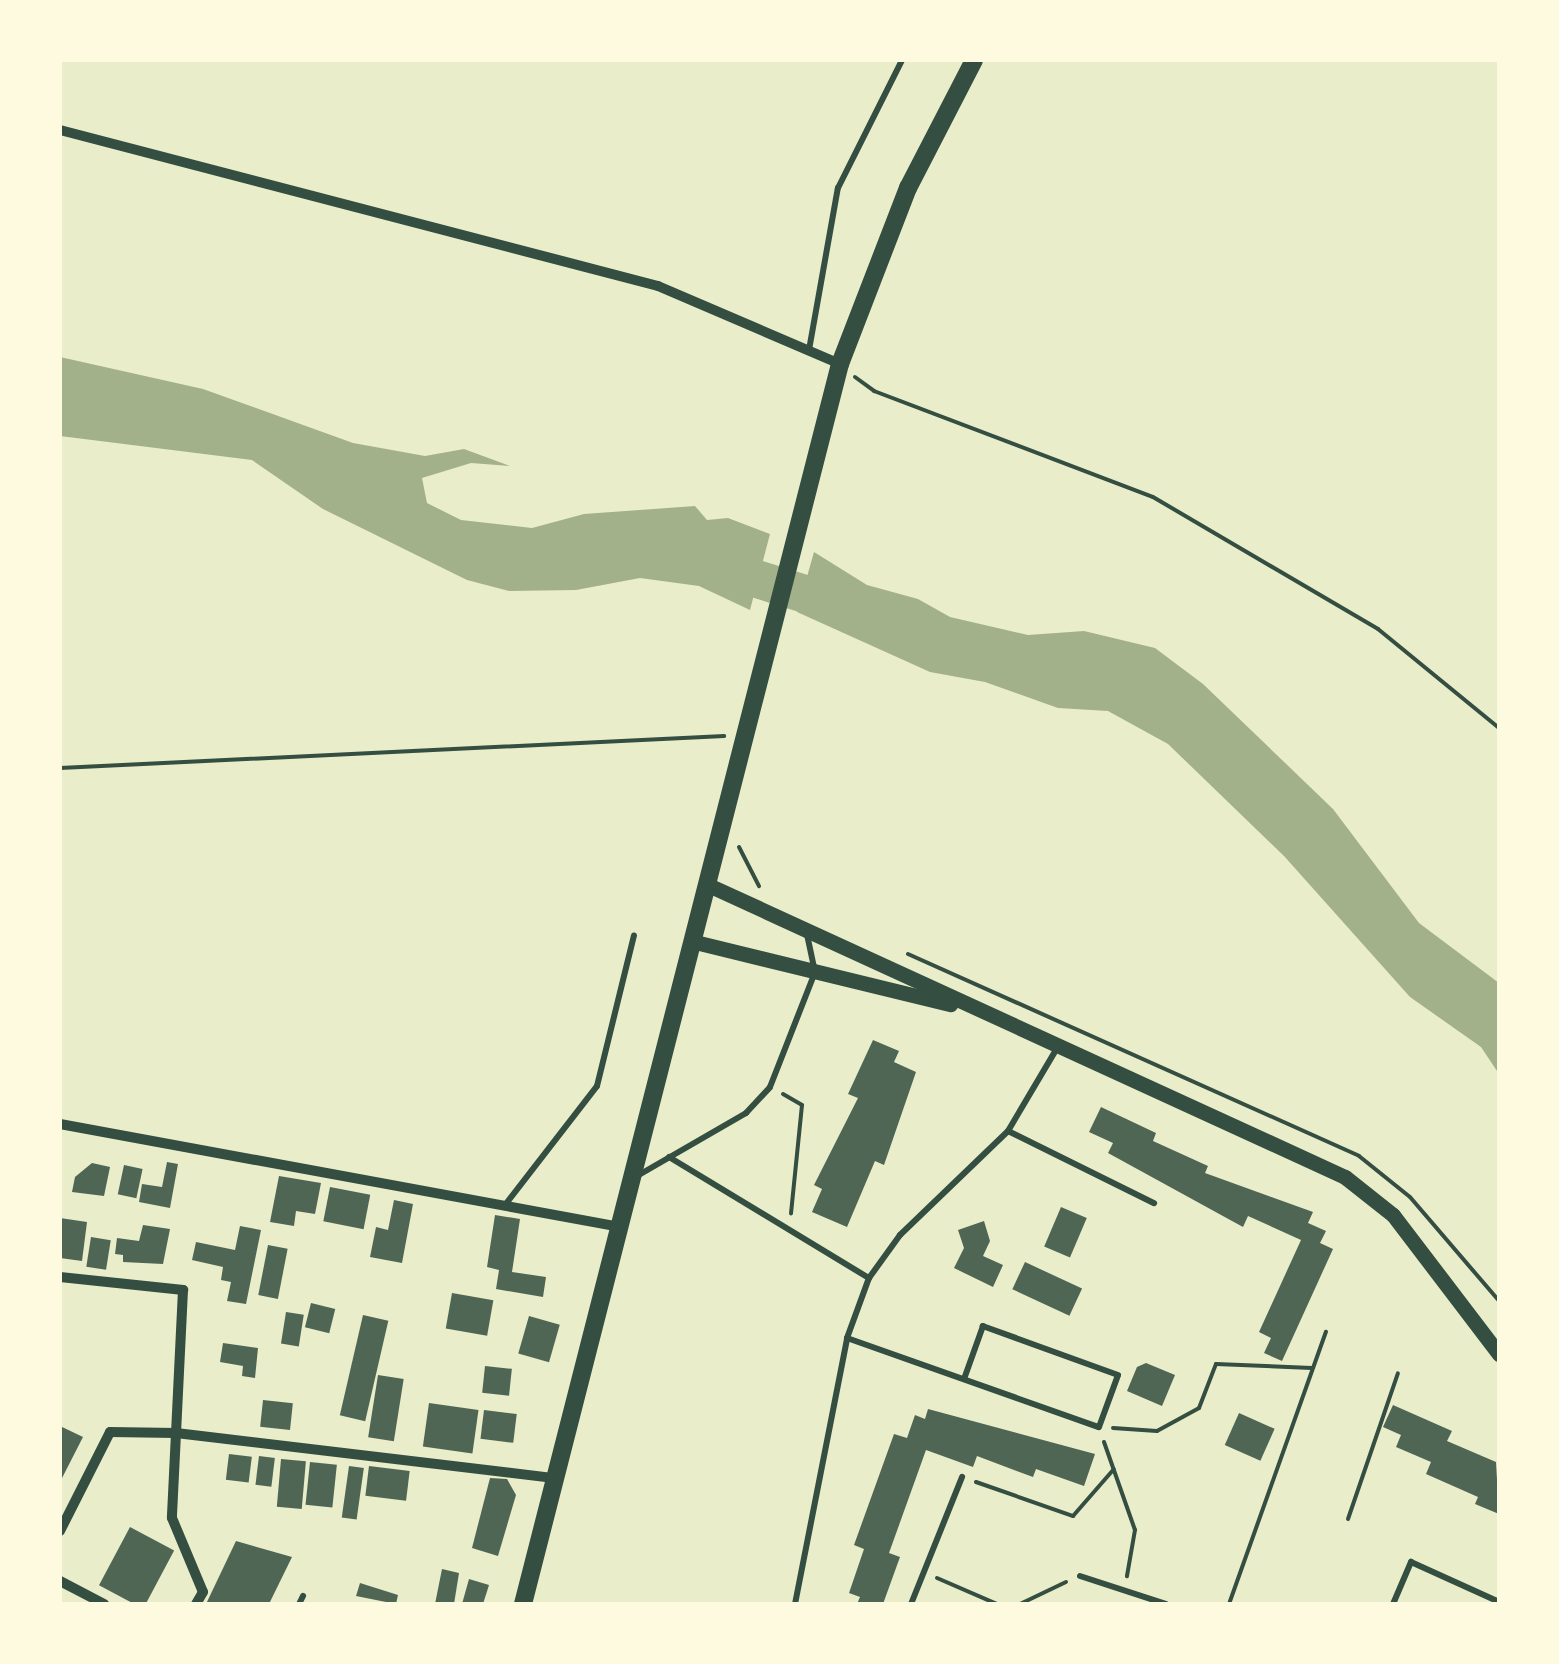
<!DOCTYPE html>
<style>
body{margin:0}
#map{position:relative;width:1559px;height:1664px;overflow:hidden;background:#e9edc9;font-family:Barlow,sans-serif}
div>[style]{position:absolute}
.water>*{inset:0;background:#a3b18a}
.river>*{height:38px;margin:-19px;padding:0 19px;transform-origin:19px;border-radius:19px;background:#a3b18a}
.building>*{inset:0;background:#4f6655;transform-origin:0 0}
.path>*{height:4px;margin:-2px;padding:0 2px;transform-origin:2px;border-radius:2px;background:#344e41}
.service>*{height:6px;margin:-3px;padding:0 3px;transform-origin:3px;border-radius:3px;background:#344e41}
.minor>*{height:10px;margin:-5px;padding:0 5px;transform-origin:5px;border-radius:5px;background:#344e41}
.tertiary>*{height:15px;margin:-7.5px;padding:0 7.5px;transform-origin:7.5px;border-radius:7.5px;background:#344e41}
.secondary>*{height:18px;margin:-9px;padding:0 9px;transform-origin:9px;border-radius:9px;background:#344e41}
span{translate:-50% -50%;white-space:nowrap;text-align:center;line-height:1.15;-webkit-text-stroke:10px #fefae0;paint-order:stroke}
.frame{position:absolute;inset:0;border:62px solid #fefae0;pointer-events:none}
</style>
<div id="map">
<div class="water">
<div style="clip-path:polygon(60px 357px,203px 389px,353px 443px,425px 456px,464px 449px,510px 466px,471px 463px,422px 478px,427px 503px,461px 520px,532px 528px,584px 514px,695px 506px,707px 520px,728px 518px,770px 534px,750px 610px,699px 586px,640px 578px,576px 590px,509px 591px,467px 580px,323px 509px,252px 460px,60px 436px)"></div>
<div style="clip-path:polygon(814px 552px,867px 585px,918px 599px,950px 617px,1028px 635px,1084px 631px,1155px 648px,1203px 684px,1333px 809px,1419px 923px,1499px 983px,1499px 1074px,1481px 1047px,1410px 997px,1284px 856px,1168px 744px,1108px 711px,1058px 708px,985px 682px,930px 672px,797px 612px)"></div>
</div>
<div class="river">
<div style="left:712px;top:565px;width:145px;rotate:17.3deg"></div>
</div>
<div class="building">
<div style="clip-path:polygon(873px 1040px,899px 1051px,894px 1062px,916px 1072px,884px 1165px,875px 1161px,847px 1227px,812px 1212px,822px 1189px,814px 1185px,858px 1098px,848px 1094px)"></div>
<div style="clip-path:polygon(1101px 1107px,1156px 1133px,1153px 1141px,1208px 1166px,1205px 1173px,1313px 1212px,1308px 1223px,1326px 1231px,1320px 1243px,1333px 1249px,1282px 1361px,1264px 1353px,1271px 1338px,1259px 1332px,1301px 1240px,1248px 1216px,1243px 1227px,1108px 1153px,1113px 1143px,1089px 1132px)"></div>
<div style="clip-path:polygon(167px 1162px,178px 1164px,170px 1208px,139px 1202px,142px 1184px,162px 1187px)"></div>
<div style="clip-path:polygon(92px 1163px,110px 1167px,104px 1196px,72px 1192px,75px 1177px)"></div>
<div style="left:124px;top:1165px;width:19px;height:30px;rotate:12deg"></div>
<div style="clip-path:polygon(279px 1176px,321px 1183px,315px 1214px,296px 1211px,294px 1226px,270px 1222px)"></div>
<div style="left:330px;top:1187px;width:41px;height:35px;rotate:11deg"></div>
<div style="clip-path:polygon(394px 1200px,413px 1204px,402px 1263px,370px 1257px,376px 1227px,388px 1230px)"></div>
<div style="left:1061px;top:1207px;width:28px;height:43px;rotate:23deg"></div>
<div style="clip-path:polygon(495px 1215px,520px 1219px,512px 1272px,546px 1277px,543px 1297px,496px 1289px,499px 1270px,487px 1267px)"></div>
<div style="clip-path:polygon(60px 1218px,87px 1222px,82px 1261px,60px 1258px)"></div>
<div style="clip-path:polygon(984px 1221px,990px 1241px,983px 1256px,1003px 1265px,993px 1287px,954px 1268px,964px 1248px,958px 1230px)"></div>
<div style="clip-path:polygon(143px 1225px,170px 1229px,163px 1264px,123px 1262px,123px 1255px,115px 1254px,117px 1238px,139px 1241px)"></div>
<div style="clip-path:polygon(240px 1226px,261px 1230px,246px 1304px,227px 1301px,231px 1282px,221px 1280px,223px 1267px,192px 1260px,196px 1242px,235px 1250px)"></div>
<div style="left:91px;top:1237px;width:20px;height:30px;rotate:9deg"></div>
<div style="left:268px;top:1245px;width:20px;height:51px;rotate:11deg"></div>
<div style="left:1025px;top:1262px;width:63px;height:30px;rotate:25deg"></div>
<div style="left:452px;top:1293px;width:42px;height:36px;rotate:10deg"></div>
<div style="left:311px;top:1303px;width:25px;height:25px;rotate:14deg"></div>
<div style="left:286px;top:1312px;width:18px;height:32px;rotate:9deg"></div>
<div style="left:363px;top:1315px;width:26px;height:103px;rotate:13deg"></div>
<div style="left:529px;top:1316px;width:32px;height:39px;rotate:16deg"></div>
<div style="clip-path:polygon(223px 1343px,258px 1348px,255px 1378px,242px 1376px,243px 1366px,220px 1362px)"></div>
<div style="clip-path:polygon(1146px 1363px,1175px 1375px,1162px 1406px,1127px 1391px,1137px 1367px)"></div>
<div style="left:485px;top:1366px;width:27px;height:27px;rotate:6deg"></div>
<div style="left:378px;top:1375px;width:26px;height:63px;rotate:9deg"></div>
<div style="left:263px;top:1400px;width:30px;height:27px;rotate:6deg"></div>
<div style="left:429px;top:1403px;width:50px;height:44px;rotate:8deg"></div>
<div style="clip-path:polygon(1393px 1405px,1452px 1431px,1447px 1441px,1496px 1462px,1499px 1514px,1475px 1504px,1478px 1497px,1426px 1474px,1431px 1462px,1396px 1447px,1401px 1435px,1383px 1427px)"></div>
<div style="clip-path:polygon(928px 1409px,1095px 1454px,1084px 1486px,1036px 1469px,1033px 1477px,977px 1456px,973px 1467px,926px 1450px,889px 1553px,900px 1557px,883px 1604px,857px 1604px,860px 1597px,849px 1593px,864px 1549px,854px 1545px,894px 1434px,907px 1438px,915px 1415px,925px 1419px)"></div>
<div style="left:484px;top:1410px;width:33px;height:29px;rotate:7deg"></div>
<div style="left:1239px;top:1413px;width:39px;height:35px;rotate:24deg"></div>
<div style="clip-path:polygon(60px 1426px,83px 1437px,60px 1482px)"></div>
<div style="left:229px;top:1454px;width:23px;height:26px;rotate:7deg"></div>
<div style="left:259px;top:1456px;width:16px;height:29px;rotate:7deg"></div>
<div style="left:281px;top:1459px;width:25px;height:48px;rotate:5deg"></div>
<div style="left:310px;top:1462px;width:27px;height:43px;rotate:6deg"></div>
<div style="left:349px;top:1466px;width:15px;height:52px;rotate:8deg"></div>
<div style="left:369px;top:1466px;width:41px;height:30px;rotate:7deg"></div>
<div style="clip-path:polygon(490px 1478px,507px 1479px,516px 1495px,498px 1556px,472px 1548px)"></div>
<div style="left:130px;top:1527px;width:50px;height:66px;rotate:28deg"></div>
<div style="clip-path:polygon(236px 1541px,292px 1557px,269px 1604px,206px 1604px)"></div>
<div style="clip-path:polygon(442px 1569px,459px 1573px,454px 1604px,435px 1604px)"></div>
<div style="clip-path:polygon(469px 1579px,489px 1585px,483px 1604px,462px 1604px)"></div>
<div style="clip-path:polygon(360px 1583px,398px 1595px,396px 1604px,356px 1596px)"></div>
</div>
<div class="path">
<div style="left:855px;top:377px;width:24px;rotate:36deg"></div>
<div style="left:874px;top:391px;width:298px;rotate:20.8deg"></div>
<div style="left:1153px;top:497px;width:261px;rotate:30.4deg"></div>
<div style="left:1378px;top:629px;width:156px;rotate:39.3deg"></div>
<div style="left:60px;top:768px;width:665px;rotate:-2.76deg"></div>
<div style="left:739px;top:847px;width:44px;rotate:62.9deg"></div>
<div style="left:908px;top:954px;width:494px;rotate:24.1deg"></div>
<div style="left:1359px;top:1156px;width:65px;rotate:38.8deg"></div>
<div style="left:1410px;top:1197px;width:137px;rotate:49.4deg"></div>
<div style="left:783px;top:1094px;width:22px;rotate:30deg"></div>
<div style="left:802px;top:1105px;width:109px;rotate:95.8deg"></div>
<div style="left:1113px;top:1428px;width:44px;rotate:3.9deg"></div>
<div style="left:1157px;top:1431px;width:48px;rotate:-28.7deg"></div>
<div style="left:1199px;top:1408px;width:47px;rotate:-68.9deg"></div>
<div style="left:1216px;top:1364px;width:96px;rotate:2.4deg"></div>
<div style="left:1104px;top:1442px;width:93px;rotate:70.6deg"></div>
<div style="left:1135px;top:1530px;width:47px;rotate:99.9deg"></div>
<div style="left:976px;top:1482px;width:103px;rotate:19.3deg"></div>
<div style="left:1073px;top:1516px;width:62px;rotate:-48.9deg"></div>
<div style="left:1348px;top:1519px;width:154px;rotate:-71.1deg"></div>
<div style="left:937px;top:1578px;width:65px;rotate:23.4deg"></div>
<div style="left:1020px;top:1604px;width:51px;rotate:-25.6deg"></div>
<div style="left:1229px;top:1604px;width:289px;rotate:-70.4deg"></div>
</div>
<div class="service">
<div style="left:809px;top:350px;width:165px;rotate:-79.9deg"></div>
<div style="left:838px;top:188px;width:143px;rotate:-63.4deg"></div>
<div style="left:1008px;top:1131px;width:163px;rotate:26.3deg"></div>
<div style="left:669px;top:1157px;width:234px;rotate:31.2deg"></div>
<div style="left:637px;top:1176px;width:126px;rotate:-30deg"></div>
<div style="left:746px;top:1113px;width:35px;rotate:-47deg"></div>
<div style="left:770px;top:1087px;width:123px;rotate:-68.6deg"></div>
<div style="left:815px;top:972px;width:38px;rotate:-102deg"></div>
<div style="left:505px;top:1205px;width:150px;rotate:-52.3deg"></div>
<div style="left:597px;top:1086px;width:155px;rotate:-76.2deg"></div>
<div style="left:847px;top:1338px;width:267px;rotate:19.5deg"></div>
<div style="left:1099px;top:1427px;width:55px;rotate:-69.9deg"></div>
<div style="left:1118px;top:1375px;width:144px;rotate:-160.1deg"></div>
<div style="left:983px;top:1326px;width:56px;rotate:109.7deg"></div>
<div style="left:1080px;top:1576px;width:90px;rotate:18deg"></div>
<div style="left:299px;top:1604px;width:9px;rotate:-63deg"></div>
<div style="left:795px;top:1604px;width:271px;rotate:-78.9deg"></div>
<div style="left:847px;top:1338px;width:64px;rotate:-69.9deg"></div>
<div style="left:869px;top:1278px;width:53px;rotate:-54.2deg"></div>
<div style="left:900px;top:1235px;width:150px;rotate:-43.9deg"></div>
<div style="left:1008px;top:1131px;width:96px;rotate:-59.4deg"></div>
<div style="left:911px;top:1604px;width:137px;rotate:-68.1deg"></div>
<div style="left:1393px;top:1604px;width:46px;rotate:-66.8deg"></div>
<div style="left:1411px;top:1562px;width:97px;rotate:24.4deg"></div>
</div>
<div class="minor">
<div style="left:60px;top:130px;width:618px;rotate:14.62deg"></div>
<div style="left:658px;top:286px;width:198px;rotate:23.2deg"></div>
<div style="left:60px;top:1124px;width:569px;rotate:10.42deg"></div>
<div style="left:60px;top:1277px;width:124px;rotate:6deg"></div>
<div style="left:183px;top:1290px;width:228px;rotate:92.8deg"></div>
<div style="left:172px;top:1518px;width:80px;rotate:67.3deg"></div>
<div style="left:203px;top:1592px;width:14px;rotate:120deg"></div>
<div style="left:60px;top:1531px;width:111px;rotate:-63.2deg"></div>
<div style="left:110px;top:1432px;width:66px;rotate:0.9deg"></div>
<div style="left:176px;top:1433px;width:383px;rotate:6.8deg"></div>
<div style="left:60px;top:1581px;width:50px;rotate:27.6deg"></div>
</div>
<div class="tertiary">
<div style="left:706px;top:884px;width:703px;rotate:24.63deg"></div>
<div style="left:1345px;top:1177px;width:61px;rotate:38.4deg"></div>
<div style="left:1393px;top:1215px;width:175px;rotate:52.7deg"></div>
<div style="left:691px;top:941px;width:267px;rotate:13.7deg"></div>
</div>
<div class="secondary">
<div style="left:523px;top:1604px;width:1280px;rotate:-75.66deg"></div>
<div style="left:840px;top:364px;width:189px;rotate:-68.9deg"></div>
<div style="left:908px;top:188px;width:144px;rotate:-62.7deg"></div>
</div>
<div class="frame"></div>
</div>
